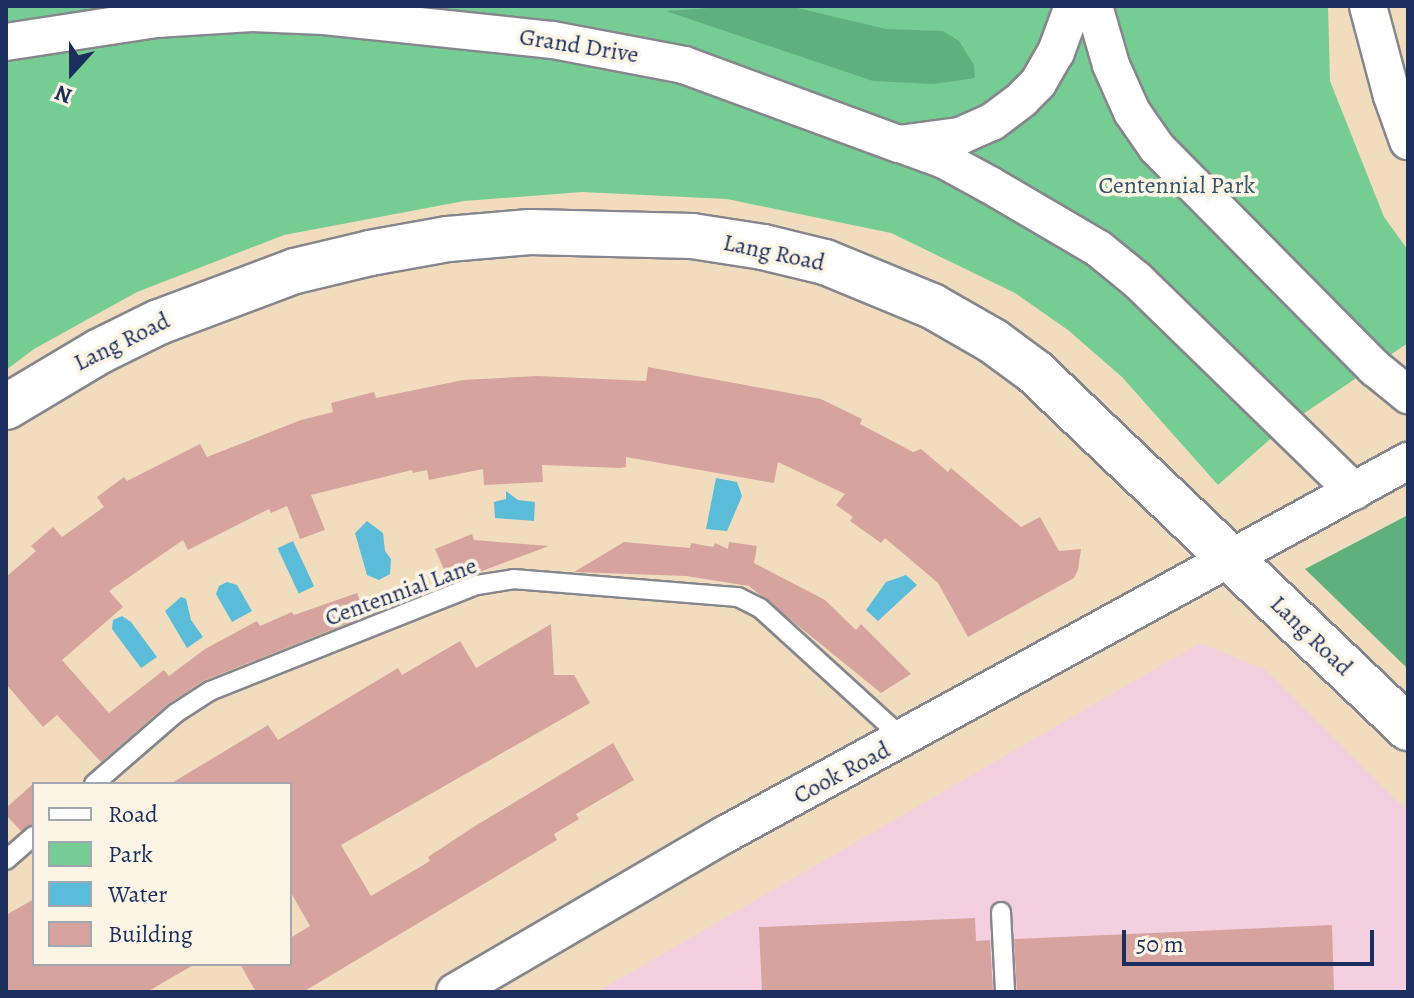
<!DOCTYPE html>
<style>
body{margin:0}
#map{position:relative;width:1414px;height:998px;overflow:hidden;background:#f1ddbd;font-family:Alegreya,serif}
div>[style]{position:absolute}
.built>*{inset:0;background:#f3cfdf}
.green>*{inset:0;background:#75cd93}
.forest>*{inset:0;background:#60b07d}
.water>*{inset:0;background:#5abcd8;transform-origin:0 0}
.building>*{inset:0;background:#d6a39f}
.roads{filter:drop-shadow(2px 0 #86868e) drop-shadow(-2px 0 #86868e) drop-shadow(0 2px #86868e) drop-shadow(0 -2px #86868e)}
.service>*{height:18px;margin:-9px;padding:0 9px;transform-origin:9px;border-radius:9px;background:#fff}
.minor>*{height:36px;margin:-18px;padding:0 18px;transform-origin:18px;border-radius:18px;background:#fff}
.tertiary>*{height:44px;margin:-22px;padding:0 22px;transform-origin:22px;border-radius:22px;background:#fff}
span{translate:-50% -50%;white-space:nowrap;text-align:center;line-height:1.15;-webkit-text-stroke:7px #fcf5e5;paint-order:stroke}
.street-label{font-size:24px;color:#1b2f5e}
.park-label{font-size:24px;color:#32566b}
.frame{position:absolute;inset:0;border:8px solid #1b2f5e;pointer-events:none}
.legend{position:absolute;left:32px;top:782px;width:260px;height:184px;box-sizing:border-box;background:#fcf5e5;border:2px solid #a2a6af;margin:0;padding:10px 14px;list-style:none;font-size:24px;color:#1b2f5e}
.legend li{display:flex;align-items:center;gap:16px;height:40px}
.legend b{width:40px;border:2px solid #a2a6af}
.north{position:absolute;left:32px;top:32px;width:80px;height:80px;-webkit-text-stroke:6px #fcf5e5;paint-order:stroke;rotate:201deg;font-size:22px;font-weight:700;line-height:32px;text-align:center;color:#1b2f5e}
.north::after{content:'';display:block;margin:auto;width:28px;height:36px;background:#1b2f5e;clip-path:polygon(50% 0,100% 100%,50% 72%,0 100%)}
.scale{position:absolute;left:1122px;top:930px;width:252px;height:36px;box-sizing:border-box;border:4px solid #1b2f5e;border-top:0;padding-left:10px;font-size:24px;line-height:28px;white-space:nowrap;color:#1b2f5e;-webkit-text-stroke:6px #fcf5e5;paint-order:stroke}
</style>
<div id="map">
<div class="built">
<div style="clip-path:polygon(1200px 643px,1266px 670px,1408px 812px,1408px 992px,597px 992px)"></div>
</div>
<div class="green">
<div style="clip-path:polygon(6px 6px,1328px 6px,1330px 81px,1384px 217px,1408px 250px,1408px 343px,1284px 427px,1218px 485px,1122px 377px,1068px 330px,1015px 293px,891px 233px,727px 199px,582px 192px,464px 201px,284px 235px,137px 292px,34px 349px,6px 370px)"></div>
</div>
<div class="forest">
<div style="clip-path:polygon(737px 6px,789px 6px,886px 29px,943px 31px,959px 41px,974px 65px,975px 78px,934px 84px,873px 81px,666px 11px)"></div>
<div style="clip-path:polygon(1408px 515px,1408px 669px,1305px 569px)"></div>
</div>
<div class="water">
<div style="clip-path:polygon(716px 478px,737px 482px,742px 496px,727px 531px,706px 529px)"></div>
<div style="clip-path:polygon(506px 491px,518px 500px,535px 502px,534px 521px,495px 518px,494px 502px,506px 499px)"></div>
<div style="clip-path:polygon(367px 521px,383px 533px,385px 551px,391px 559px,390px 574px,379px 580px,367px 575px,355px 533px)"></div>
<div style="left:293px;top:541px;width:50px;height:17px;rotate:65deg"></div>
<div style="clip-path:polygon(906px 575px,917px 585px,878px 621px,866px 610px,886px 582px)"></div>
<div style="clip-path:polygon(227px 582px,237px 585px,252px 611px,232px 622px,216px 594px,219px 586px)"></div>
<div style="clip-path:polygon(181px 597px,186px 599px,191px 620px,203px 637px,187px 648px,165px 611px)"></div>
<div style="clip-path:polygon(122px 616px,131px 622px,157px 657px,141px 668px,112px 629px,113px 620px)"></div>
</div>
<div class="building">
<div style="clip-path:polygon(648px 367px,821px 399px,862px 419px,860px 424px,913px 452px,921px 449px,948px 472px,951px 468px,1021px 527px,1040px 517px,1059px 551px,1081px 549px,1078px 570px,1074px 578px,968px 637px,938px 583px,885px 538px,881px 543px,850px 521px,853px 517px,836px 505px,845px 494px,778px 462px,774px 483px,626px 457px,626px 467px,620px 468px,542px 465px,543px 482px,484px 485px,483px 469px,429px 480px,427px 470px,413px 473px,412px 470px,311px 495px,325px 530px,300px 539px,287px 506px,271px 513px,269px 509px,188px 550px,183px 540px,109px 591px,123px 607px,62px 660px,109px 713px,164px 670px,169px 676px,205px 649px,257px 621px,260px 626px,292px 612px,294px 615px,357px 593px,366px 616px,203px 681px,168px 704px,101px 762px,57px 715px,43px 727px,6px 684px,6px 577px,36px 551px,31px 546px,53px 527px,62px 537px,104px 507px,97px 497px,124px 477px,127px 481px,200px 444px,207px 457px,301px 420px,333px 412px,331px 403px,374px 392px,376px 398px,463px 380px,538px 376px,646px 381px)"></div>
<div style="clip-path:polygon(472px 534px,474px 540px,549px 546px,450px 583px,435px 549px)"></div>
<div style="clip-path:polygon(624px 542px,690px 548px,691px 543px,713px 547px,715px 543px,728px 549px,729px 542px,757px 546px,754px 563px,825px 600px,856px 630px,861px 624px,911px 674px,881px 693px,749px 586px,686px 576px,574px 572px)"></div>
<div style="clip-path:polygon(551px 624px,554px 675px,574px 675px,590px 703px,341px 845px,371px 896px,430px 861px,428px 857px,475px 826px,613px 743px,634px 780px,576px 814px,579px 819px,554px 834px,557px 840px,303px 992px,256px 992px,240px 964px,290px 964px,290px 938px,310px 926px,290px 891px,290px 784px,170px 784px,268px 725px,278px 740px,398px 668px,402px 675px,460px 641px,476px 668px)"></div>
<div style="clip-path:polygon(34px 783px,34px 824px,21px 831px,6px 815px,6px 808px)"></div>
<div style="clip-path:polygon(34px 899px,34px 964px,195px 964px,147px 992px,6px 992px,6px 915px)"></div>
<div style="clip-path:polygon(975px 918px,976px 941px,990px 940px,993px 992px,762px 992px,759px 927px)"></div>
<div style="clip-path:polygon(1332px 925px,1334px 992px,1017px 992px,1014px 939px)"></div>
</div>
<div class="roads">
<div class="service">
<div style="left:94px;top:784px;width:108px;rotate:-40.9deg"></div>
<div style="left:176px;top:713px;width:40px;rotate:-32.9deg"></div>
<div style="left:210px;top:691px;width:287px;rotate:-21.7deg"></div>
<div style="left:477px;top:585px;width:36px;rotate:-9deg"></div>
<div style="left:513px;top:579px;width:226px;rotate:4.6deg"></div>
<div style="left:738px;top:597px;width:25px;rotate:27deg"></div>
<div style="left:760px;top:608px;width:195px;rotate:42.3deg"></div>
<div style="left:6px;top:860px;width:37px;rotate:-41deg"></div>
<div style="left:1001px;top:912px;width:80px;rotate:87.1deg"></div>
</div>
<div class="minor">
<div style="left:1094px;top:6px;width:61px;rotate:73.9deg"></div>
<div style="left:1111px;top:65px;width:51px;rotate:65.9deg"></div>
<div style="left:1132px;top:112px;width:44px;rotate:55.2deg"></div>
<div style="left:1157px;top:148px;width:310px;rotate:45.3deg"></div>
<div style="left:1375px;top:368px;width:43px;rotate:39.3deg"></div>
<div style="left:1368px;top:6px;width:93px;rotate:75.1deg"></div>
<div style="left:1392px;top:96px;width:48px;rotate:70.4deg"></div>
<div style="left:6px;top:42px;width:152px;rotate:-8.7deg"></div>
<div style="left:156px;top:19px;width:96px;rotate:-3.6deg"></div>
<div style="left:252px;top:13px;width:72px;rotate:2.4deg"></div>
<div style="left:324px;top:16px;width:230px;rotate:6deg"></div>
<div style="left:553px;top:40px;width:133px;rotate:10.8deg"></div>
<div style="left:684px;top:65px;width:229px;rotate:20.2deg"></div>
<div style="left:899px;top:144px;width:62px;rotate:-7.5deg"></div>
<div style="left:960px;top:136px;width:35px;rotate:-24deg"></div>
<div style="left:992px;top:122px;width:38px;rotate:-37deg"></div>
<div style="left:1022px;top:99px;width:23px;rotate:-45deg"></div>
<div style="left:1038px;top:83px;width:36px;rotate:-60deg"></div>
<div style="left:1056px;top:52px;width:49px;rotate:-69.7deg"></div>
<div style="left:903px;top:145px;width:44px;rotate:20.1deg"></div>
<div style="left:944px;top:160px;width:52px;rotate:28.5deg"></div>
<div style="left:990px;top:185px;width:126px;rotate:30.4deg"></div>
<div style="left:1099px;top:249px;width:49px;rotate:39.2deg"></div>
<div style="left:1137px;top:280px;width:303px;rotate:44.2deg"></div>
<div style="left:455px;top:992px;width:311px;rotate:-30.3deg"></div>
<div style="left:724px;top:835px;width:780px;rotate:-28.67deg"></div>
</div>
<div class="tertiary">
<div style="left:6px;top:407px;width:109px;rotate:-30.8deg"></div>
<div style="left:100px;top:351px;width:66px;rotate:-26.2deg"></div>
<div style="left:159px;top:322px;width:145px;rotate:-20.6deg"></div>
<div style="left:295px;top:271px;width:77px;rotate:-13.5deg"></div>
<div style="left:370px;top:253px;width:79px;rotate:-10.2deg"></div>
<div style="left:448px;top:239px;width:82px;rotate:-4.9deg"></div>
<div style="left:530px;top:232px;width:162px;rotate:1.4deg"></div>
<div style="left:692px;top:236px;width:72px;rotate:8.8deg"></div>
<div style="left:763px;top:247px;width:64px;rotate:13.6deg"></div>
<div style="left:825px;top:262px;width:116px;rotate:22.4deg"></div>
<div style="left:932px;top:306px;width:70px;rotate:29.8deg"></div>
<div style="left:993px;top:341px;width:52px;rotate:36.4deg"></div>
<div style="left:1035px;top:372px;width:516px;rotate:43.66deg"></div>
</div>
</div>
<div class="street-label">
<span style="left:579px;top:46px;rotate:9deg">Grand Drive</span>
<span style="left:774px;top:253px;rotate:12deg">Lang Road</span>
<span style="left:122px;top:342px;rotate:-26deg">Lang Road</span>
<span style="left:401px;top:592px;rotate:-20deg">Centennial Lane</span>
<span style="left:1311px;top:636px;rotate:44deg">Lang Road</span>
<span style="left:842px;top:773px;rotate:-28deg">Cook Road</span>
</div>
<div class="park-label">
<span style="left:1177px;top:186px">Centennial Park</span>
</div>
<div class="frame"></div>
<ul class="legend">
<li><b style="height:10px;background:#fff"></b>Road</li>
<li><b style="height:22px;background:#75cd93"></b>Park</li>
<li><b style="height:22px;background:#5abcd8"></b>Water</li>
<li><b style="height:22px;background:#d6a39f"></b>Building</li>
</ul>
<div class="north">N</div>
<div class="scale">50 m</div>
</div>
